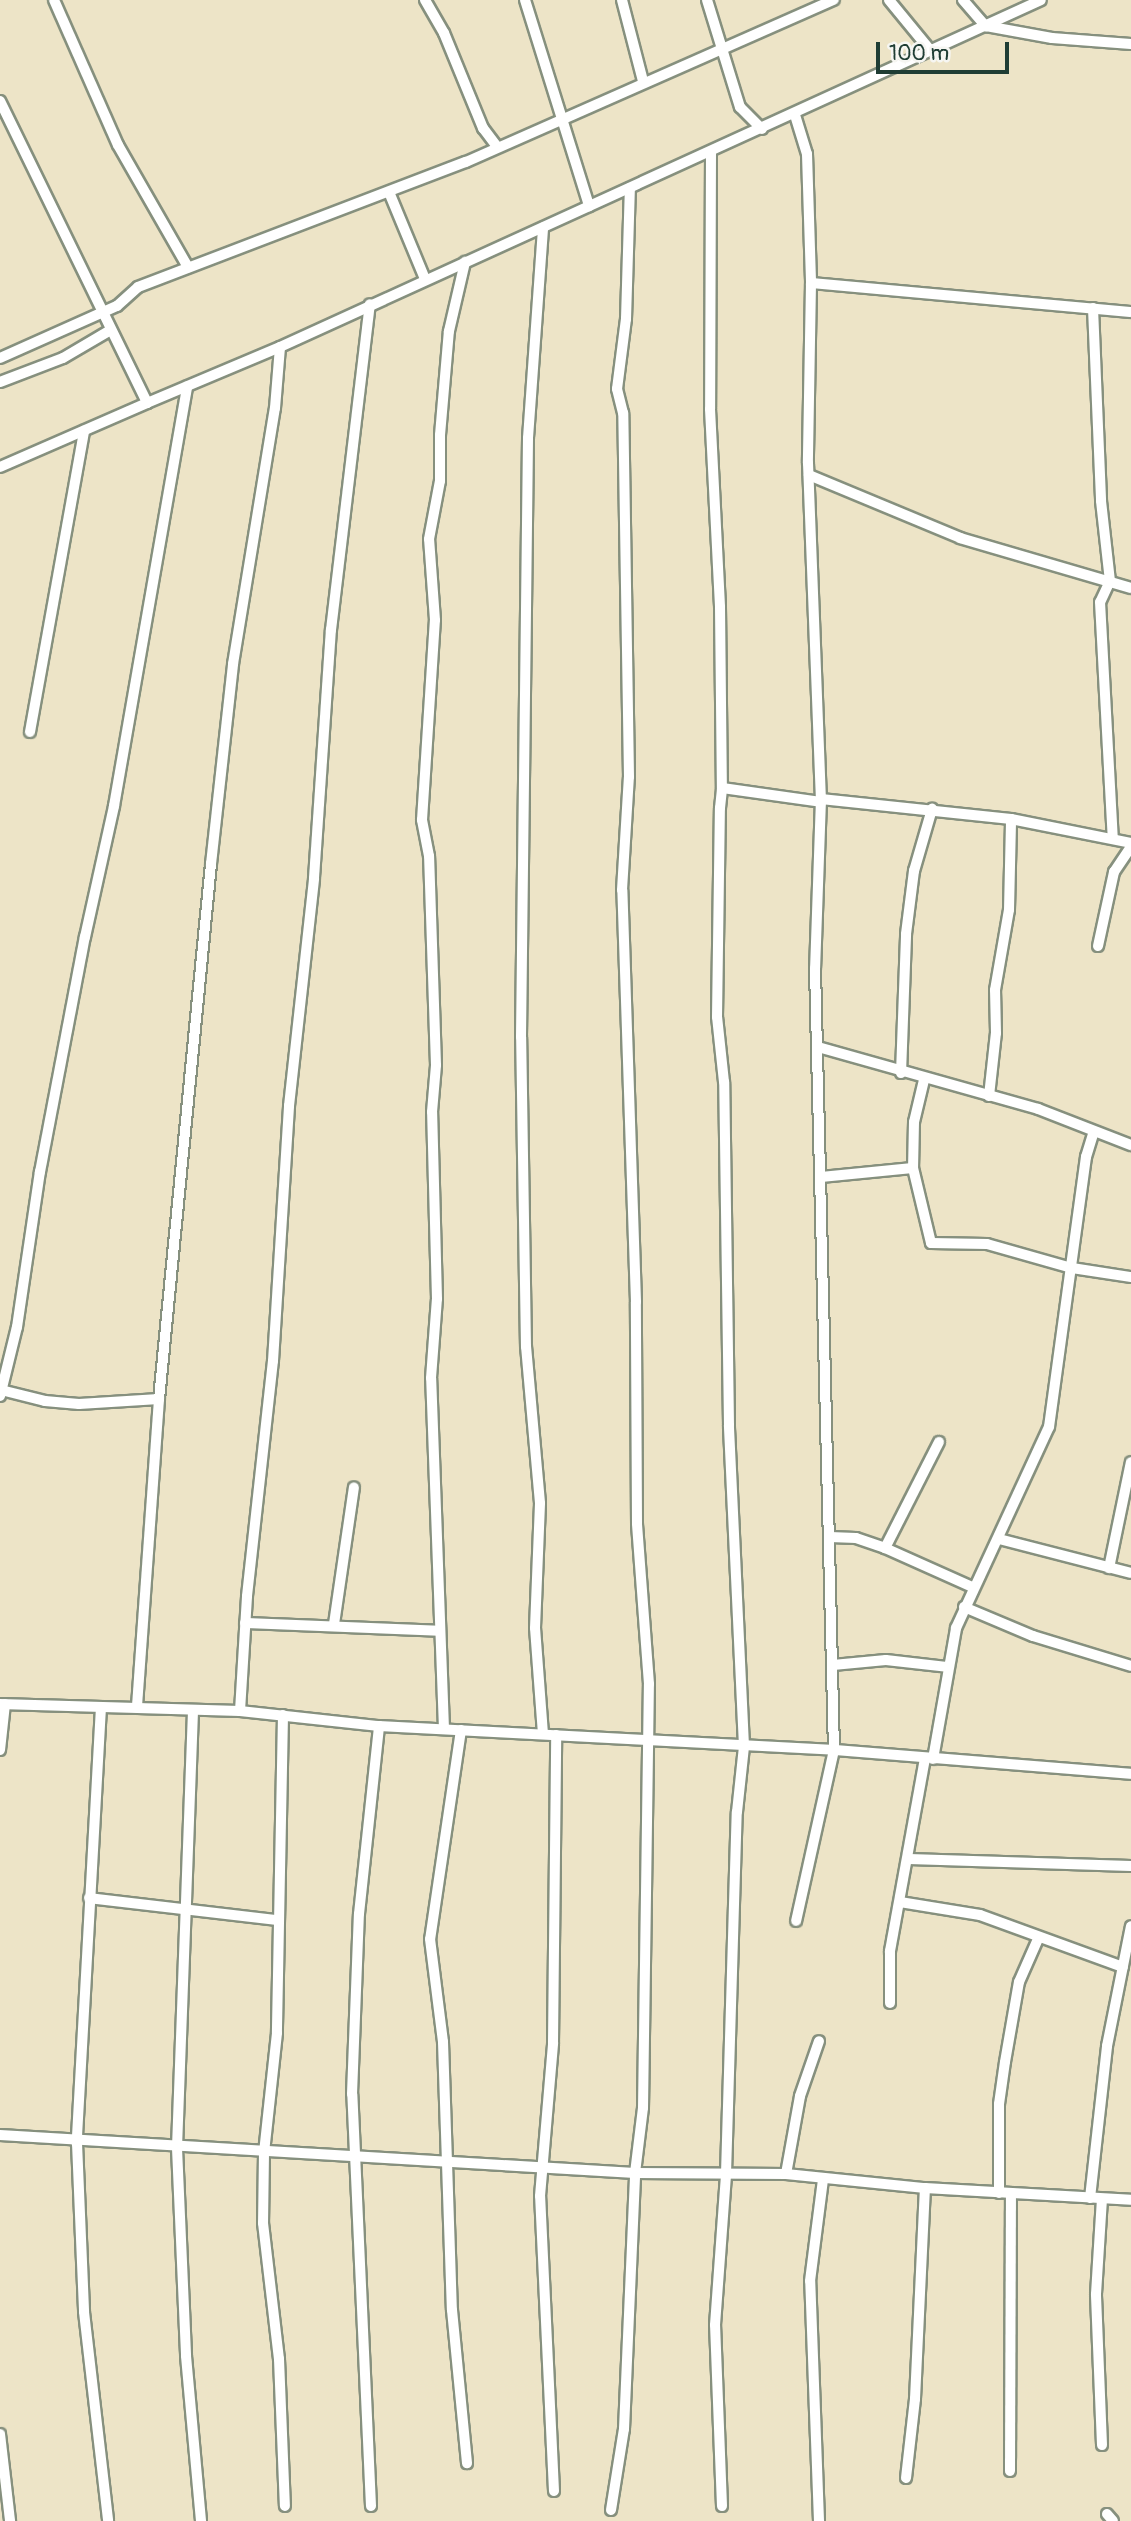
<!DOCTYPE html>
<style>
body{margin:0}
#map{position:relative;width:1131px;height:2521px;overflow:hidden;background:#ede4c7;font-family:Pangolin,sans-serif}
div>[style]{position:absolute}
.roads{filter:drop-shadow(2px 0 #86907e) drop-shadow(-2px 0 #86907e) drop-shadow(0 2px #86907e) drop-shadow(0 -2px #86907e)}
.street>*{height:10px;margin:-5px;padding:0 5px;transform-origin:5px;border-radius:5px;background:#fff}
span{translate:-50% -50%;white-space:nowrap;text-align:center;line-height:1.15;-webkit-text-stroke:7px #f6f6f2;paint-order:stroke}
.scale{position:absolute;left:876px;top:42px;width:133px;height:32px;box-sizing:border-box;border:4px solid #1f3d34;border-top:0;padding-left:9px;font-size:21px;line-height:24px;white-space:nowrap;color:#1f3d34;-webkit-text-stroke:5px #f6f6f2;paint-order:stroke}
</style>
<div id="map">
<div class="roads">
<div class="street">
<div style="left:54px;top:0;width:158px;rotate:66.2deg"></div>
<div style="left:118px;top:145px;width:141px;rotate:60.2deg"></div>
<div style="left:425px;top:0;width:38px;rotate:60deg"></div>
<div style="left:444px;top:33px;width:103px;rotate:67.7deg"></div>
<div style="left:483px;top:128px;width:21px;rotate:53deg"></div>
<div style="left:525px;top:0;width:216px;rotate:72.7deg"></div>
<div style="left:622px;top:0;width:84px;rotate:75.5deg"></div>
<div style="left:707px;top:0;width:112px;rotate:72.9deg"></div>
<div style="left:740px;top:107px;width:31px;rotate:45deg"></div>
<div style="left:889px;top:0;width:65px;rotate:50.6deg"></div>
<div style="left:963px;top:0;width:35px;rotate:49deg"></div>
<div style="left:986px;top:26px;width:67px;rotate:10.3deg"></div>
<div style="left:1052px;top:38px;width:79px;rotate:4.3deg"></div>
<div style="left:0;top:101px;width:336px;rotate:64deg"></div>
<div style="left:147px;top:403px;width:144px;rotate:-22.8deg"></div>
<div style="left:280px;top:347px;width:836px;rotate:-24.51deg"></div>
<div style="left:795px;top:115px;width:41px;rotate:72.9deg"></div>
<div style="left:807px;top:154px;width:129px;rotate:88.2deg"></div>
<div style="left:811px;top:283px;width:180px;rotate:91deg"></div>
<div style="left:808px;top:463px;width:336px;rotate:87.8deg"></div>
<div style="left:821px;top:799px;width:169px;rotate:92deg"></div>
<div style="left:815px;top:968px;width:782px;rotate:88.61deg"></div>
<div style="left:834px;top:1750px;width:175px;rotate:102.5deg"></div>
<div style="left:711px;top:152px;width:257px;rotate:90.2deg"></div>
<div style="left:710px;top:409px;width:198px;rotate:87.1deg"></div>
<div style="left:720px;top:607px;width:181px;rotate:89.4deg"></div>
<div style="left:389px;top:192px;width:94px;rotate:67.5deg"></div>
<div style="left:811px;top:283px;width:321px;rotate:5.2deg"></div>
<div style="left:1093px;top:308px;width:193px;rotate:87.6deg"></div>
<div style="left:1101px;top:501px;width:81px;rotate:83.6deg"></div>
<div style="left:1110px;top:581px;width:23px;rotate:115deg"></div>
<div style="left:1100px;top:602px;width:237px;rotate:86.9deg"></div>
<div style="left:0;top:358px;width:128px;rotate:-24deg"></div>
<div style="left:117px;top:306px;width:28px;rotate:-42deg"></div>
<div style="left:138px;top:287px;width:351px;rotate:-20.9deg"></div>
<div style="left:466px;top:162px;width:402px;rotate:-23.8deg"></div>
<div style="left:0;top:382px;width:67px;rotate:-20.9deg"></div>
<div style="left:63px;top:358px;width:53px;rotate:-30.4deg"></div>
<div style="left:0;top:467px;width:160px;rotate:-23.5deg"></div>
<div style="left:809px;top:475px;width:164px;rotate:22.6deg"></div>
<div style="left:960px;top:538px;width:178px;rotate:16.3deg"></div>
<div style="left:30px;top:732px;width:306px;rotate:-79.8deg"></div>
<div style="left:821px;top:799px;width:191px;rotate:6deg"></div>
<div style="left:1011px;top:819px;width:122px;rotate:11.3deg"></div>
<div style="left:1098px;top:946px;width:76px;rotate:-77.8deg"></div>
<div style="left:1114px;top:872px;width:30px;rotate:-56deg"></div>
<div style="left:818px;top:1047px;width:229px;rotate:15.7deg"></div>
<div style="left:1038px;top:1109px;width:100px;rotate:21.2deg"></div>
<div style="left:901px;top:1073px;width:139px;rotate:-87.9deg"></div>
<div style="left:906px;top:934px;width:64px;rotate:-82.8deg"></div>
<div style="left:914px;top:871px;width:65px;rotate:-73.8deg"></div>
<div style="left:924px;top:1080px;width:43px;rotate:103.4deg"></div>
<div style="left:914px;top:1122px;width:46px;rotate:91.2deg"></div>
<div style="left:913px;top:1168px;width:77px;rotate:76.5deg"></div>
<div style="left:931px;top:1243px;width:56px;rotate:1deg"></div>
<div style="left:987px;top:1244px;width:88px;rotate:15.8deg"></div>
<div style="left:1072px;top:1268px;width:60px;rotate:8.7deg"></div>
<div style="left:989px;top:1096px;width:63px;rotate:-83.7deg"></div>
<div style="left:996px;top:1033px;width:43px;rotate:-91.3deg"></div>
<div style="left:995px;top:990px;width:81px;rotate:-80.1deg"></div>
<div style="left:1009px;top:910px;width:91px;rotate:-88.7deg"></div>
<div style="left:821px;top:1177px;width:92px;rotate:-5.6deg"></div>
<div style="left:1px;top:1390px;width:45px;rotate:14deg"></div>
<div style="left:45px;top:1401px;width:34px;rotate:5deg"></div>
<div style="left:79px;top:1404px;width:80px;rotate:-3.6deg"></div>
<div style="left:0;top:1396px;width:71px;rotate:-76.2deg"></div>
<div style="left:17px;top:1327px;width:157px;rotate:-81.6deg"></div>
<div style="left:40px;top:1172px;width:239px;rotate:-79.2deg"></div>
<div style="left:85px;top:937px;width:134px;rotate:-77.5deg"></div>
<div style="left:114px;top:806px;width:426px;rotate:-80.1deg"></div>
<div style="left:830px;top:1537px;width:26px;rotate:2deg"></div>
<div style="left:856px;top:1538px;width:31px;rotate:19deg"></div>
<div style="left:885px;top:1548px;width:95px;rotate:24.1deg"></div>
<div style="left:999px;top:1539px;width:136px;rotate:14.4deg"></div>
<div style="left:885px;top:1548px;width:119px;rotate:-63deg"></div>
<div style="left:1109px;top:1568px;width:108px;rotate:-78.3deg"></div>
<div style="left:964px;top:1607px;width:75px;rotate:22.8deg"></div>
<div style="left:1033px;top:1636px;width:102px;rotate:17deg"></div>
<div style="left:245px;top:1623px;width:195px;rotate:2.3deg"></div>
<div style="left:334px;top:1624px;width:138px;rotate:-81.7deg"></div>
<div style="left:833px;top:1665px;width:53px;rotate:-5.4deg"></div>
<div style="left:886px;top:1660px;width:61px;rotate:6.5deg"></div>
<div style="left:0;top:1704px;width:240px;rotate:1.7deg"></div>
<div style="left:240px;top:1711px;width:140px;rotate:6.2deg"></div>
<div style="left:379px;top:1726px;width:456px;rotate:3deg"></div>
<div style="left:834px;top:1750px;width:298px;rotate:4.6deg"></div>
<div style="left:137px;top:1706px;width:308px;rotate:-85.9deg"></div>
<div style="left:159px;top:1399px;width:538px;rotate:-84.45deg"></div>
<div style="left:211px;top:864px;width:201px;rotate:-83.7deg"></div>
<div style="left:233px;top:664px;width:259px;rotate:-80.7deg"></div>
<div style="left:275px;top:408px;width:61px;rotate:-85.3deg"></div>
<div style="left:101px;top:1707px;width:437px;rotate:93.2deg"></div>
<div style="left:77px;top:2143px;width:169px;rotate:87.6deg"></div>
<div style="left:84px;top:2312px;width:210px;rotate:83.4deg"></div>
<div style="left:193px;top:1711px;width:437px;rotate:92.1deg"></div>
<div style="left:177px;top:2148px;width:208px;rotate:87.5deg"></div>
<div style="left:186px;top:2356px;width:166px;rotate:84.8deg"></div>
<div style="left:240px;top:1711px;width:115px;rotate:-86.5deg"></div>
<div style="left:247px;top:1596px;width:236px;rotate:-83.7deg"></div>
<div style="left:273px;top:1361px;width:256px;rotate:-86.4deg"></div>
<div style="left:289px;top:1106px;width:229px;rotate:-83.7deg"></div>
<div style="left:314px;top:878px;width:249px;rotate:-86.1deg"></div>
<div style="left:331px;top:630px;width:328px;rotate:-83.2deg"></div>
<div style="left:283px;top:1715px;width:318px;rotate:91.1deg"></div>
<div style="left:277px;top:2033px;width:121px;rotate:96.2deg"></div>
<div style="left:264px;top:2153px;width:70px;rotate:90.8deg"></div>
<div style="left:263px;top:2223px;width:137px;rotate:83.3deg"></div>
<div style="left:279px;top:2359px;width:147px;rotate:87.7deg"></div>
<div style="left:444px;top:1729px;width:351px;rotate:-92.1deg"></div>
<div style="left:431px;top:1378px;width:79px;rotate:-85.7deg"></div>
<div style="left:437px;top:1299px;width:187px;rotate:-91.5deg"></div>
<div style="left:432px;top:1112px;width:47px;rotate:-85.1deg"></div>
<div style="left:436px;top:1065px;width:209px;rotate:-91.9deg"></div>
<div style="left:429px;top:856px;width:37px;rotate:-101deg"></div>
<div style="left:422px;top:820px;width:200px;rotate:-86.3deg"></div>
<div style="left:435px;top:620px;width:81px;rotate:-94.2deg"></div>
<div style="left:429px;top:539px;width:59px;rotate:-79.3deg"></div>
<div style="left:440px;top:481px;width:46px;rotate:-90deg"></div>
<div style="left:440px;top:435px;width:104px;rotate:-85.1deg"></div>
<div style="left:449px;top:331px;width:71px;rotate:-76.9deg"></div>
<div style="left:461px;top:1730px;width:211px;rotate:98.4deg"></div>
<div style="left:430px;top:1939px;width:104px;rotate:82.8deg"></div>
<div style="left:443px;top:2042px;width:268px;rotate:88.1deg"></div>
<div style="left:452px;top:2310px;width:154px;rotate:84.4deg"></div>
<div style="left:543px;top:1734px;width:106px;rotate:-94.3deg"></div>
<div style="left:535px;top:1628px;width:125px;rotate:-87.7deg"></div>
<div style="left:540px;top:1503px;width:157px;rotate:-95.1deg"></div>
<div style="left:526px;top:1347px;width:310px;rotate:-90.9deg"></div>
<div style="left:521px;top:1037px;width:599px;rotate:-89.33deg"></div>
<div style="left:528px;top:438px;width:211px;rotate:-85.9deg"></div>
<div style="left:0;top:1750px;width:46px;rotate:-83.8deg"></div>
<div style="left:933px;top:1759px;width:133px;rotate:-80deg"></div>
<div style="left:956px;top:1628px;width:221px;rotate:-65.2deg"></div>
<div style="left:1049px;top:1427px;width:273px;rotate:-82.2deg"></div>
<div style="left:1086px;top:1157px;width:27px;rotate:-73deg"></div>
<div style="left:909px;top:1859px;width:222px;rotate:1.8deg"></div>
<div style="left:89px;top:1898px;width:189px;rotate:6.7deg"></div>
<div style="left:900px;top:1902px;width:81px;rotate:9.2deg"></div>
<div style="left:980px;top:1915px;width:152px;rotate:20deg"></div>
<div style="left:890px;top:2003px;width:52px;rotate:-90deg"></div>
<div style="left:890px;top:1951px;width:195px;rotate:-79.7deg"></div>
<div style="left:0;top:2135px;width:636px;rotate:3.42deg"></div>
<div style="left:635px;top:2173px;width:151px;rotate:0.4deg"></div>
<div style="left:786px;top:2174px;width:140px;rotate:5.8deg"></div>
<div style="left:925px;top:2188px;width:206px;rotate:3.3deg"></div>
<div style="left:786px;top:2174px;width:79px;rotate:-79.8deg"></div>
<div style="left:800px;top:2096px;width:58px;rotate:-70.9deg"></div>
<div style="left:999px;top:2193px;width:89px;rotate:-90deg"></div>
<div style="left:999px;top:2104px;width:42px;rotate:-81.9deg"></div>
<div style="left:1005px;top:2062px;width:81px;rotate:-80.1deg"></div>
<div style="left:1019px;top:1982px;width:47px;rotate:-66.2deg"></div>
<div style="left:1090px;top:2198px;width:153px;rotate:-83.6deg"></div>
<div style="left:1107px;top:2046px;width:122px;rotate:-78.7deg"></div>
<div style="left:0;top:2434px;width:88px;rotate:83.4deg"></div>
<div style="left:1102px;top:2445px;width:151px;rotate:-92.3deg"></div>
<div style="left:1096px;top:2294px;width:95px;rotate:-86.4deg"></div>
<div style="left:1010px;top:2471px;width:278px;rotate:-89.8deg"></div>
<div style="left:906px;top:2478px;width:80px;rotate:-83.5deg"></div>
<div style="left:915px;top:2399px;width:211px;rotate:-87.3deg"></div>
<div style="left:554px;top:2491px;width:295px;rotate:-92.7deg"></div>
<div style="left:540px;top:2196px;width:154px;rotate:-85.1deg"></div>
<div style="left:553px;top:2043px;width:308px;rotate:-89.4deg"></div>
<div style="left:371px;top:2506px;width:412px;rotate:-92.6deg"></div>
<div style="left:352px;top:2094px;width:180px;rotate:-87.8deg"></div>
<div style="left:359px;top:1914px;width:189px;rotate:-83.9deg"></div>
<div style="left:722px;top:2506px;width:181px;rotate:-92.2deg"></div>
<div style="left:715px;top:2325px;width:151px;rotate:-85.8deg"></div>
<div style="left:726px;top:2174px;width:362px;rotate:-88.3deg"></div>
<div style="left:737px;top:1812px;width:66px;rotate:-83.9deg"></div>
<div style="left:744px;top:1746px;width:321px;rotate:-92.7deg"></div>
<div style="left:729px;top:1425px;width:343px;rotate:-90.8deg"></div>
<div style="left:724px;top:1082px;width:65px;rotate:-96.1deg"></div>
<div style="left:717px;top:1017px;width:209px;rotate:-89.2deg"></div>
<div style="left:720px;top:808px;width:20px;rotate:-84deg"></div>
<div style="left:722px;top:788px;width:100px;rotate:8deg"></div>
<div style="left:611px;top:2510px;width:82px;rotate:-80.9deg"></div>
<div style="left:624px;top:2429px;width:256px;rotate:-87.5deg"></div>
<div style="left:635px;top:2173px;width:65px;rotate:-83deg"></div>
<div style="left:643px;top:2108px;width:424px;rotate:-89.2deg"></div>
<div style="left:649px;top:1684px;width:161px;rotate:-94.3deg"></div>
<div style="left:637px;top:1523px;width:221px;rotate:-90.3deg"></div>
<div style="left:636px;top:1302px;width:412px;rotate:-91.9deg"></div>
<div style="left:622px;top:890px;width:113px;rotate:-86.5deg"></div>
<div style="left:629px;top:777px;width:364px;rotate:-90.9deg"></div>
<div style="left:623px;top:413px;width:25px;rotate:-104deg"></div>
<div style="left:617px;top:389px;width:71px;rotate:-82.7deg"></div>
<div style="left:626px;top:319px;width:131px;rotate:-88.3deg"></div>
<div style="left:1107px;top:2514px;width:9px;rotate:49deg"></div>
<div style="left:819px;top:2521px;width:240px;rotate:-92.1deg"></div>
<div style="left:810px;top:2281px;width:103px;rotate:-82.7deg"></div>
</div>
</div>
<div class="scale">100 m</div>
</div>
